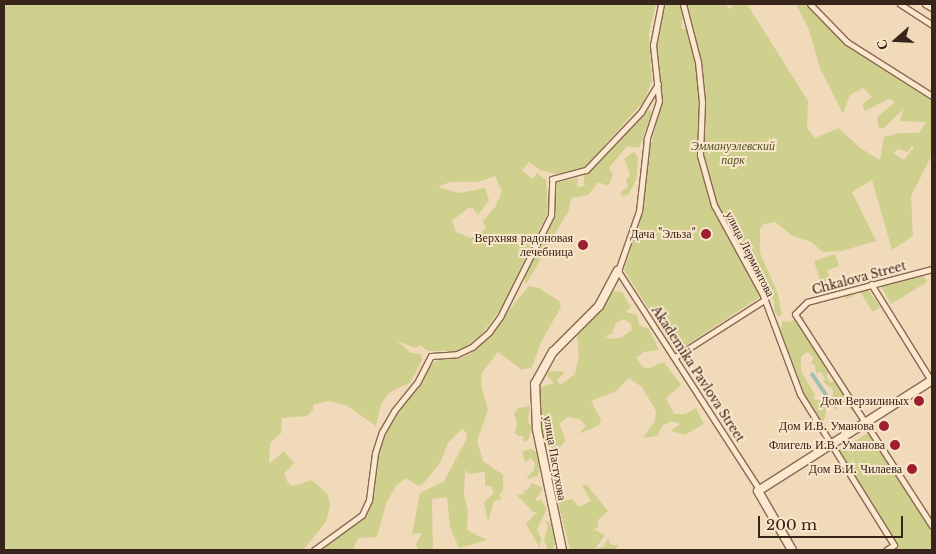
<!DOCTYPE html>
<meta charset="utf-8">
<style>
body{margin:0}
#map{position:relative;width:936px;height:554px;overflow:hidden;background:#f1daba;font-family:"Libre Baskerville",serif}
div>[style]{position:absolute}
.green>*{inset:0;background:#cfcf8e}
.water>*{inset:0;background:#9fc1b3;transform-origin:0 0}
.roads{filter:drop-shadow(1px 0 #896953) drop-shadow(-1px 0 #896953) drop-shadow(0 1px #896953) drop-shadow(0 -1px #896953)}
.street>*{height:5px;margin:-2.5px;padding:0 2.5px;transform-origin:2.5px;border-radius:2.5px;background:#fce8ce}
.secondary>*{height:8px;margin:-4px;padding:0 4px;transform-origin:4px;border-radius:4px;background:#fce8ce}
.dots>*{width:14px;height:14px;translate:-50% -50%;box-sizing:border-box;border:2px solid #f8e5ca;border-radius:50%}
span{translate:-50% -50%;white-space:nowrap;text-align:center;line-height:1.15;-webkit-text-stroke:4px #f8e5ca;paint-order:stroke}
.park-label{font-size:12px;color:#4e551f;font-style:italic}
.poi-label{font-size:12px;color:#37241a}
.right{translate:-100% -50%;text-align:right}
.street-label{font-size:12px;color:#37241a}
.frame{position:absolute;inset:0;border:5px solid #37241a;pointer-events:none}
.north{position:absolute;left:871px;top:15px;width:50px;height:50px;-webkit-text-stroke:4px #f8e5ca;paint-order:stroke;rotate:251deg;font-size:14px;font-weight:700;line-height:20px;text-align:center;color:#37241a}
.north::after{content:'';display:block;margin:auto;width:18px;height:22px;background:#37241a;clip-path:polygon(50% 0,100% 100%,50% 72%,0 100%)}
.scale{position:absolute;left:758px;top:516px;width:145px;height:22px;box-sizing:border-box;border:2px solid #37241a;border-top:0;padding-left:6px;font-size:15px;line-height:18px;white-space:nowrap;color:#37241a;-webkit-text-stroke:4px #f8e5ca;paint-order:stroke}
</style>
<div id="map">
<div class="green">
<div style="clip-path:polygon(evenodd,4px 4px,656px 4px,649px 33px,652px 81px,644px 101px,584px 168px,556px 174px,540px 170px,529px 162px,522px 170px,532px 179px,537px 173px,546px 180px,548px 212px,503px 306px,481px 335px,460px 351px,428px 351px,420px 345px,416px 348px,397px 341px,411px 353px,421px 354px,422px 360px,410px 383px,390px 392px,381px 404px,376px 426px,348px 406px,329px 401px,313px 405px,313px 410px,307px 416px,282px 418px,281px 433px,270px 443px,269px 464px,284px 451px,294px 463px,284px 474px,288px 483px,293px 486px,312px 480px,328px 495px,330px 506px,326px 522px,303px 550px,4px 550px,4px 4px,495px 176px,502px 191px,495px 207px,483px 221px,486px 229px,471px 238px,456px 232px,452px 221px,468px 208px,473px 208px,478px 215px,489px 200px,485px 188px,459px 193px,438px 187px,450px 182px,478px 182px,495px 176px)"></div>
<div style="clip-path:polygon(evenodd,666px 4px,725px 4px,730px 9px,734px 4px,747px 4px,808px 101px,807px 128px,815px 138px,839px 128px,860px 148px,880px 160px,884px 137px,900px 133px,919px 133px,926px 122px,900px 121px,904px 108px,884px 128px,879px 129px,877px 117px,895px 102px,889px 99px,865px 111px,862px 104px,872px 97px,863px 88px,850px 95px,843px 114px,820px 68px,809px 30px,796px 4px,804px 4px,851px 49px,932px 101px,932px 155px,911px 196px,913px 236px,892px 250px,872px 180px,852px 192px,876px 241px,842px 251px,823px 252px,811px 242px,793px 236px,775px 222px,764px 224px,760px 229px,760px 253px,778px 294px,782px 315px,778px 317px,775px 312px,774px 301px,762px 276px,763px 295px,676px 352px,624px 270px,639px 224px,645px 168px,663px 98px,656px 41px,666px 4px,684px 12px,691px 31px,681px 28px,684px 12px,666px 4px,912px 145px,914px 147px,904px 160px,893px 153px,898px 149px,908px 152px,912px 145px)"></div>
<div style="clip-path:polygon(647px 109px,651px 111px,651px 115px,639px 148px,627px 146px,609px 168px,613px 174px,608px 186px,598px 182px,588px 195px,571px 198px,569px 210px,526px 284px,524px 278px,554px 213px,556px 183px,578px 178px,577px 187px,584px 186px,584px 176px)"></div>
<div style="clip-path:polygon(634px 152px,638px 158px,636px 180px,628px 195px,622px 196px,620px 193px,628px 186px,626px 180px,630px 174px,624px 159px)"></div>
<div style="clip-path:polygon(835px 254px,839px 266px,827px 270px,832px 287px,823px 290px,814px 261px)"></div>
<div style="clip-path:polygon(922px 274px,927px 282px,891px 304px,881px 286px)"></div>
<div style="clip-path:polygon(529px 286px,539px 288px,559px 301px,561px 307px,542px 340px,532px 367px,522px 370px,498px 352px,482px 373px,481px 385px,488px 410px,477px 441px,483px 461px,503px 475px,503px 490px,499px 495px,502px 499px,494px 501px,488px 522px,484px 502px,494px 493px,491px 486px,485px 486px,485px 472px,469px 474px,465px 470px,464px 495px,468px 511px,467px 530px,487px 540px,459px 548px,450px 527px,447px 497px,432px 499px,433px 550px,418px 550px,416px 544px,422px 533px,412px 534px,420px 493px,444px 481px,466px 440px,467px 433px,462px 429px,448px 443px,441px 461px,424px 483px,418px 486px,406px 478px,396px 486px,386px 504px,377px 537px,358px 538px,353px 550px,321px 550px,367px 514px,372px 501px,377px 456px,395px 414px,434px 362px,444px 358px,459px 359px,475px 351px)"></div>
<div style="clip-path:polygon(864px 290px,869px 291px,880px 307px,873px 312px,860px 292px,847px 299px,843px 296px)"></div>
<div style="clip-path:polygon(evenodd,617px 291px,622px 292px,631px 307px,626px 312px,637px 315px,639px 325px,649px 329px,659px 350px,644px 352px,636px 358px,643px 367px,649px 368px,664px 362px,681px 385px,666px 398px,674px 414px,685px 414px,696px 408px,704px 424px,685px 435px,671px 431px,680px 424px,672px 421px,663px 425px,657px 436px,643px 438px,655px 421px,656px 411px,642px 387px,629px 378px,616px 391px,591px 401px,601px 420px,599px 425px,579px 434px,586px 426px,580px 419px,567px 417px,559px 424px,566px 440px,559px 448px,543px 448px,537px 404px,541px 401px,541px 387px,554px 383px,547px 376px,549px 371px,565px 372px,557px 380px,560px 385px,575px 374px,579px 355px,577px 337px,581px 327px,610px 293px,617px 291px,624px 319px,631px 324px,632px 330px,620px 338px,611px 339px,605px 336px,612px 334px,616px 323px,624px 319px)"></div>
<div style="clip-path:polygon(800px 315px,804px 318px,805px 328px,811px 330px,814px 344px,822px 354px,819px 358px,828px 371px,827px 378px,830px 382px,837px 381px,856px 415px,844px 402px,836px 410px,832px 406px,833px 390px,823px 382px,825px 379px,821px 372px,816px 373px,815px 365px,811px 364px,814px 357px,807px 352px,801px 357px,801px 371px,815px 395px,813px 399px,822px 401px,827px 409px,822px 427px,815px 416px,815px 409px,809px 407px,800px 390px,776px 327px,782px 327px,782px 321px,790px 322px)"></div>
<div style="clip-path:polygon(530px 406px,528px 422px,533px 428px,528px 440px,524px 442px,523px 436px,518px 436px,515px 432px,517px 423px,514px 414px,518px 408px)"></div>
<div style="clip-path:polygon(868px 433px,932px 531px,932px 550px,900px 550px,839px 450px)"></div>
<div style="clip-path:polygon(532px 449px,537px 453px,540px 466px,538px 476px,526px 479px,534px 470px,535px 463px,531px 458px,525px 462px,522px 451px)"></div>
<div style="clip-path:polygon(532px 483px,543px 488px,535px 501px,541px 500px,547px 509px,537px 529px,541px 538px,540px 548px,526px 524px,537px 512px,533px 512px,517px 495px,524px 494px,523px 489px,526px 491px)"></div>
<div style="clip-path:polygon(582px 485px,587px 485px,608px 511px,598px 520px,598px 528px,593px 529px,605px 535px,595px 549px,603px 547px,608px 539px,611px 545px,619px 545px,615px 549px,570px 550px,558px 502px,572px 499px,579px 507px,591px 501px)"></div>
<div style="clip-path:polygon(544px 520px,551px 523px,556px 542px,552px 550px,548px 550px,544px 540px,548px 526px)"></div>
</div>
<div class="water">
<div style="left:813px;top:372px;width:32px;height:4px;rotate:56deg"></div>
</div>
<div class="roads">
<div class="street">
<div style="left:661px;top:4px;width:42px;rotate:101deg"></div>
<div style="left:653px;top:45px;width:56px;rotate:83.9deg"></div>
<div style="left:659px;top:101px;width:40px;rotate:108deg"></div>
<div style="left:647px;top:139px;width:72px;rotate:96.3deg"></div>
<div style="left:639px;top:211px;width:64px;rotate:109.3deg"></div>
<div style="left:618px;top:271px;width:260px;rotate:57.1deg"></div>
<div style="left:683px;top:4px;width:60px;rotate:75.5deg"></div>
<div style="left:698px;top:62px;width:40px;rotate:84.3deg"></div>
<div style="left:702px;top:102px;width:53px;rotate:92.2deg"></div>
<div style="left:700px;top:155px;width:52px;rotate:74.4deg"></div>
<div style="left:714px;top:205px;width:102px;rotate:61.4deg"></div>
<div style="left:763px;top:295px;width:106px;rotate:69.5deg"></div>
<div style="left:800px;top:394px;width:178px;rotate:58.1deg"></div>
<div style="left:894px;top:545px;width:9px;rotate:148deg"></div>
<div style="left:810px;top:4px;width:53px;rotate:45.8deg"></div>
<div style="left:847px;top:42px;width:101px;rotate:32.4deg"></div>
<div style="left:900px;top:4px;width:38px;rotate:33deg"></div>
<div style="left:925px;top:4px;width:8px;rotate:30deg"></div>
<div style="left:932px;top:269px;width:129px;rotate:165.2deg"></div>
<div style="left:807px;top:302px;width:17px;rotate:135deg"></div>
<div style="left:795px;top:314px;width:252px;rotate:57.1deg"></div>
<div style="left:871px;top:284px;width:115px;rotate:58.1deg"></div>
<div style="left:675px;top:357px;width:106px;rotate:-32.6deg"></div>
<div style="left:314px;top:550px;width:59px;rotate:-36.1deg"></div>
<div style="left:362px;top:515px;width:17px;rotate:-65deg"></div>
<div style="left:369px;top:500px;width:47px;rotate:-82.7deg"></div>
<div style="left:375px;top:453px;width:22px;rotate:-72deg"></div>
<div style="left:382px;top:432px;width:24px;rotate:-60deg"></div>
<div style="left:394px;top:411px;width:36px;rotate:-51deg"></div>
<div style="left:417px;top:383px;width:30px;rotate:-63deg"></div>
<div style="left:431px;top:356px;width:26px;rotate:-4deg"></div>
<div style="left:457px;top:354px;width:17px;rotate:-25deg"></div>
<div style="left:472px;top:347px;width:23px;rotate:-41deg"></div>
<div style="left:489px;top:332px;width:19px;rotate:-54deg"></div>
<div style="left:500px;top:317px;width:114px;rotate:-63.4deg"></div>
<div style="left:551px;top:215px;width:36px;rotate:-88deg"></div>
<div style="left:552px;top:179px;width:35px;rotate:-15deg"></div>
<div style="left:586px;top:170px;width:80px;rotate:-46.5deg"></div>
<div style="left:641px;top:112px;width:33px;rotate:-59deg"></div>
</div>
<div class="secondary">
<div style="left:562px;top:550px;width:124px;rotate:-101.7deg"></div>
<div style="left:537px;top:429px;width:45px;rotate:-92.5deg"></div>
<div style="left:535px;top:384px;width:37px;rotate:-61deg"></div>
<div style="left:553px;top:352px;width:65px;rotate:-45deg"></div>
<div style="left:599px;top:306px;width:40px;rotate:-62deg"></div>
<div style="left:792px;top:550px;width:68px;rotate:-120deg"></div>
<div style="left:758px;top:491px;width:206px;rotate:-32.5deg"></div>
</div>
</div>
<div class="dots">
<div style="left:706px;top:234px;background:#9d1f30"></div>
<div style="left:583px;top:245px;background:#9d1f30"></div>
<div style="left:919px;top:401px;background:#9d1f30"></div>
<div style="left:884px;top:426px;background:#9d1f30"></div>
<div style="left:895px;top:445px;background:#9d1f30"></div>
<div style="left:912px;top:469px;background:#9d1f30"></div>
</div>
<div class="park-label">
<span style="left:733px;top:153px">Эммануэлевский<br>парк</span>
</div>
<div class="poi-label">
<span class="right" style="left:696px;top:234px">Дача "Эльза"</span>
<span class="right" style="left:573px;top:245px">Верхняя радоновая<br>лечебница</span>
<span class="right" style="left:909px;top:401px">Дом Верзилиных</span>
<span class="right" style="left:874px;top:426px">Дом И.В. Уманова</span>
<span class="right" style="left:885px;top:445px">Флигель И.В. Уманова</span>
<span class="right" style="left:902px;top:469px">Дом В.И. Чилаева</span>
</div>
<div class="street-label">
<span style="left:750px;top:254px;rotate:63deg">улица Лермонтова</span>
<span style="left:859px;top:278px;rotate:-15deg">Chkalova Street</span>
<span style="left:698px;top:374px;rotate:57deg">Akademika Pavlova Street</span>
<span style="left:555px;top:458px;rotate:80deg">улица Пастухова</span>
</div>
<div class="frame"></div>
<div class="north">С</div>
<div class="scale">200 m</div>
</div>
